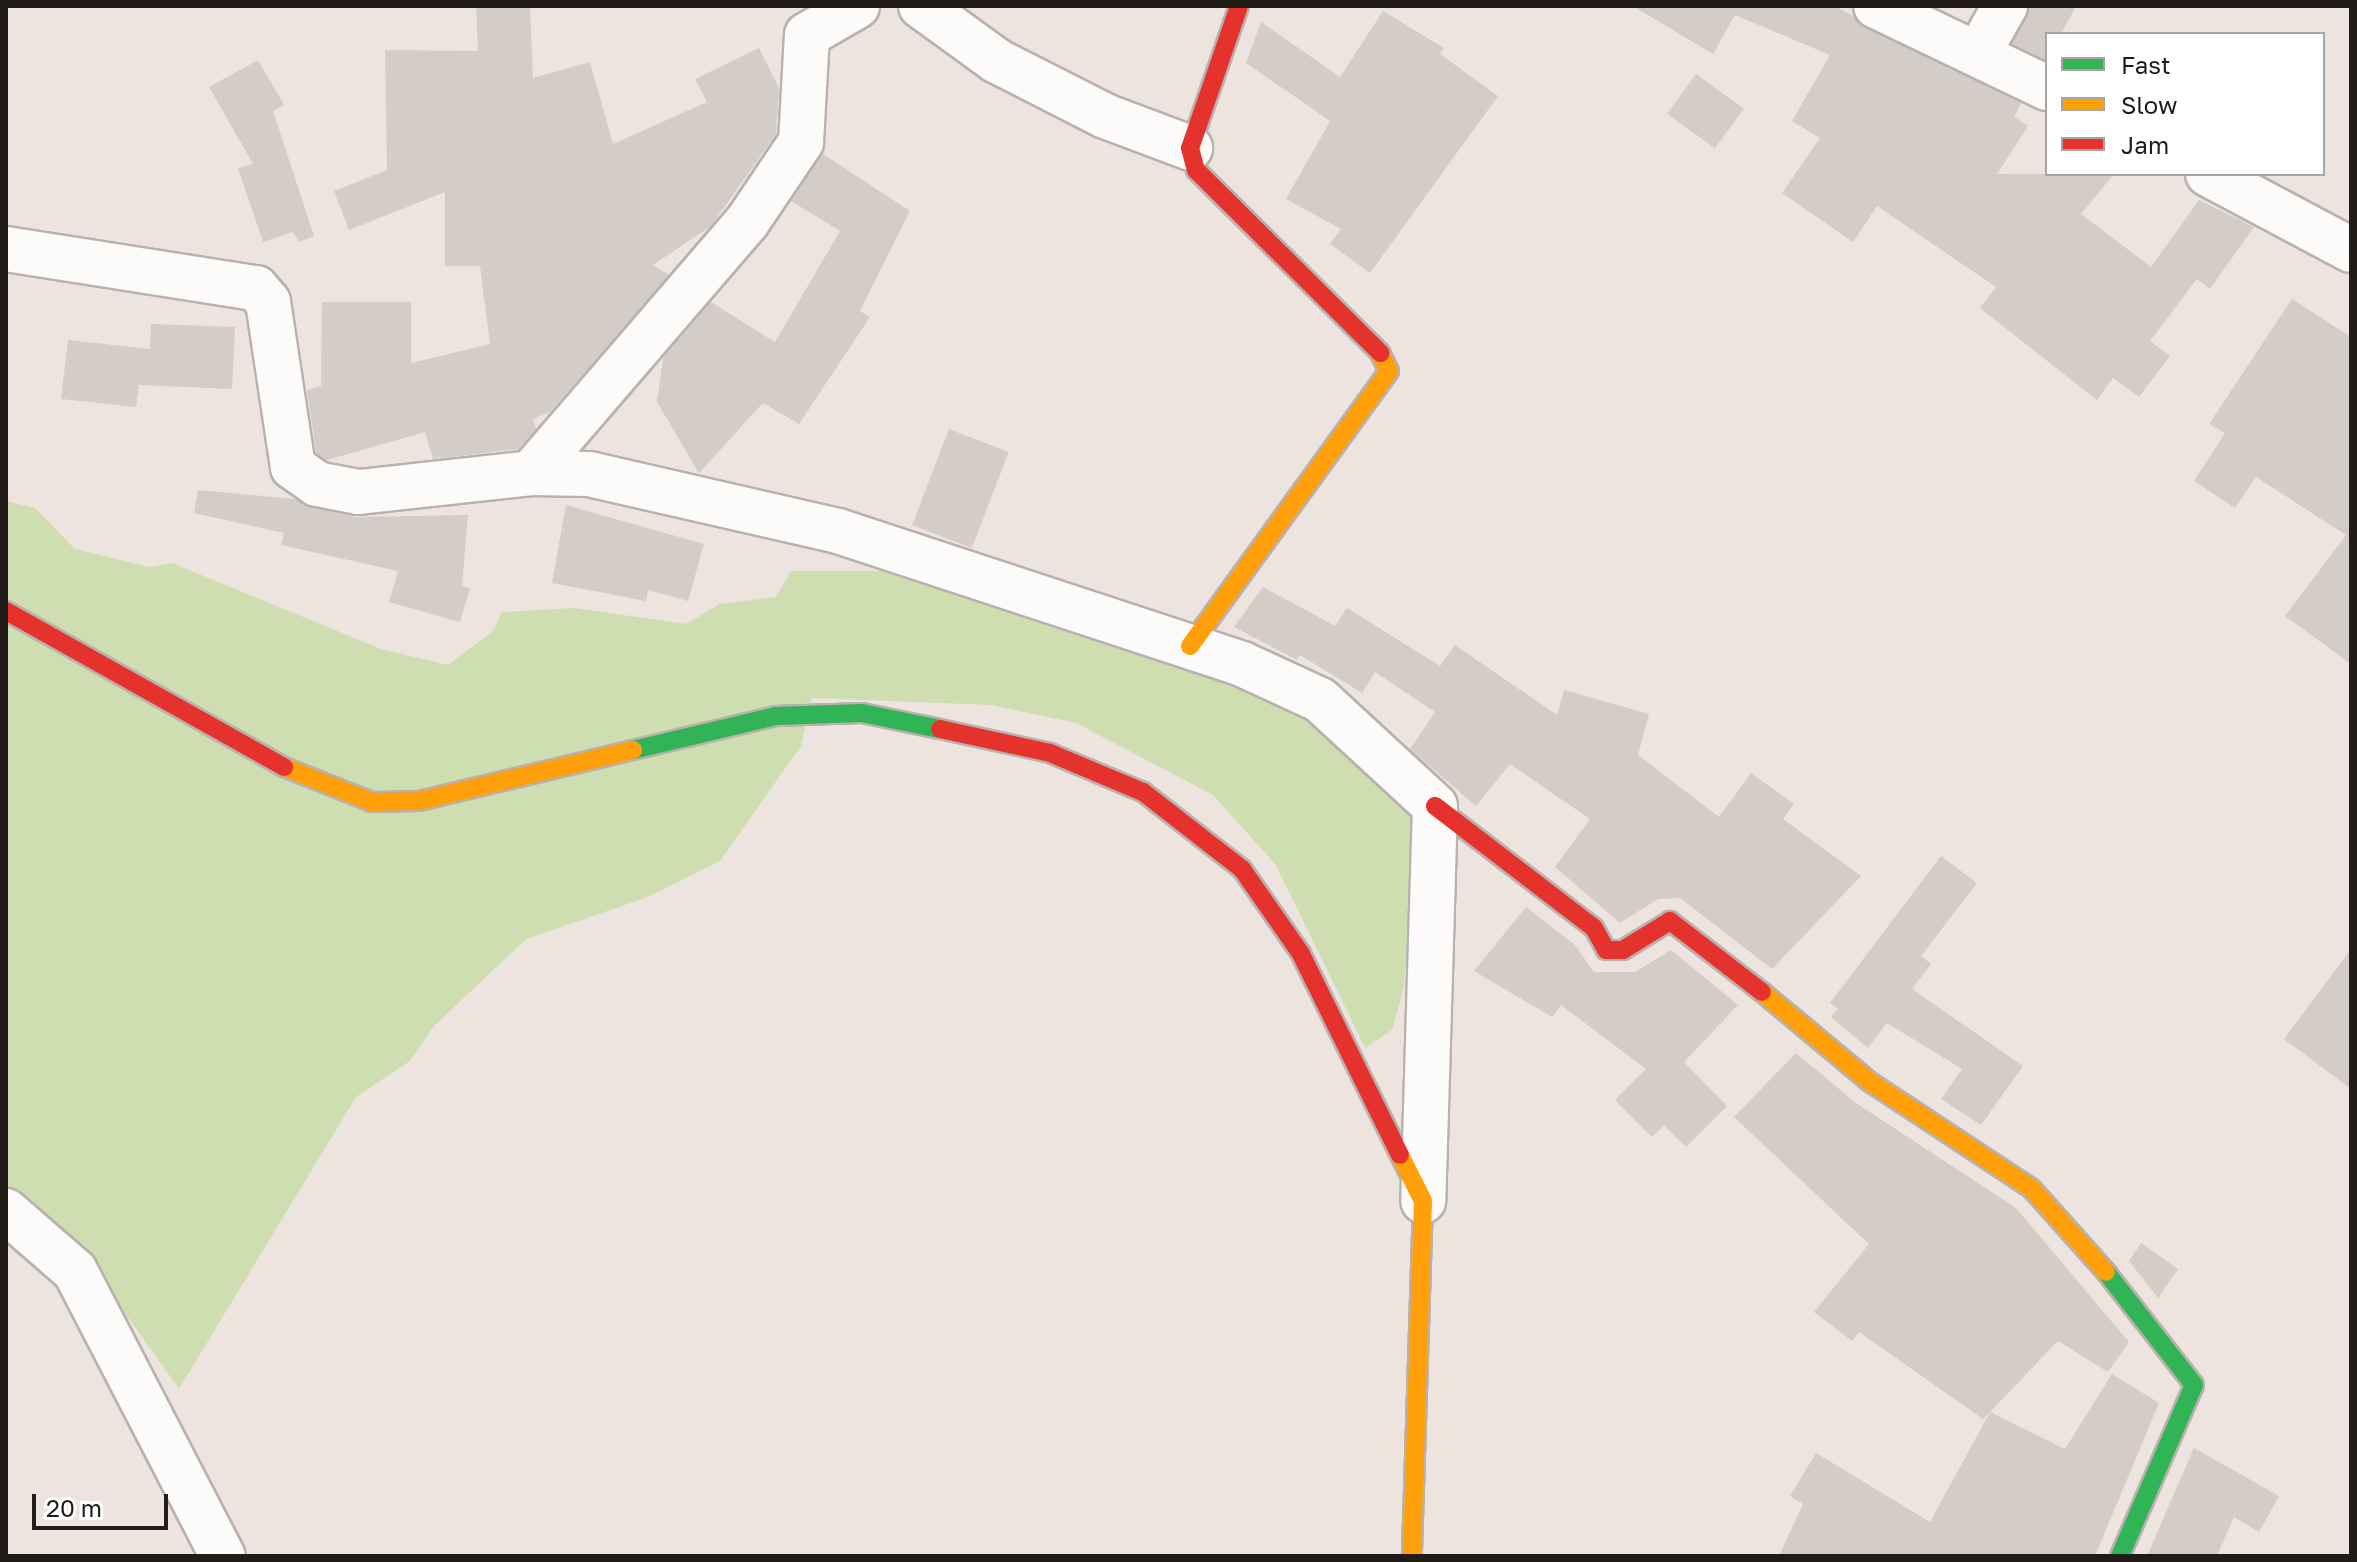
<!DOCTYPE html>
<style>
body{margin:0}
#map{position:relative;width:2357px;height:1562px;overflow:hidden;background:#eee4df;font-family:"Golos Text",sans-serif}
div>[style]{position:absolute}
.green>*{inset:0;background:#cedeb1}
.building>*{inset:0;background:#d3ccc7;transform-origin:0 0}
.roads{filter:drop-shadow(2px 0 #b9b1ad) drop-shadow(-2px 0 #b9b1ad) drop-shadow(0 2px #b9b1ad) drop-shadow(0 -2px #b9b1ad)}
.street>*{height:44px;margin:-22px;padding:0 22px;transform-origin:22px;border-radius:22px;background:#fcfbfa}
.fast>*{height:18px;margin:-9px;padding:0 9px;transform-origin:9px;border-radius:9px;background:#30b455}
.slow>*{height:18px;margin:-9px;padding:0 9px;transform-origin:9px;border-radius:9px;background:#ff9f0a}
.jam>*{height:18px;margin:-9px;padding:0 9px;transform-origin:9px;border-radius:9px;background:#e5322d}
span{translate:-50% -50%;white-space:nowrap;text-align:center;line-height:1.15;-webkit-text-stroke:6px #fff;paint-order:stroke}
.frame{position:absolute;inset:0;border:8px solid #221c18;pointer-events:none}
.legend{position:absolute;left:2045px;top:32px;width:280px;height:144px;box-sizing:border-box;background:#fff;border:2px solid #a7a4a3;margin:0;padding:10px 14px;list-style:none;font-size:24px;color:#221c18}
.legend li{display:flex;align-items:center;gap:16px;height:40px}
.legend b{width:40px;border:2px solid #a7a4a3}
.scale{position:absolute;left:32px;top:1494px;width:136px;height:36px;box-sizing:border-box;border:4px solid #221c18;border-top:0;padding-left:10px;font-size:24px;line-height:28px;white-space:nowrap;color:#221c18;-webkit-text-stroke:6px #fff;paint-order:stroke}
</style>
<div id="map">
<div class="green">
<div style="clip-path:polygon(6px 501px,35px 508px,75px 549px,149px 567px,172px 563px,381px 649px,448px 665px,493px 631px,502px 612px,574px 608px,686px 624px,720px 604px,776px 597px,791px 571px,891px 571px,1195px 661px,1329px 722px,1418px 822px,1404px 987px,1392px 1030px,1365px 1048px,1276px 865px,1213px 795px,1076px 723px,991px 705px,812px 698px,801px 746px,720px 861px,648px 897px,526px 939px,434px 1026px,410px 1061px,356px 1097px,179px 1389px,92px 1267px,6px 1198px)"></div>
</div>
<div class="building">
<div style="clip-path:polygon(476px 6px,530px 6px,533px 78px,590px 62px,613px 144px,707px 102px,695px 79px,759px 48px,779px 88px,776px 134px,711px 226px,653px 265px,669px 275px,550px 412px,533px 419px,536px 429px,518px 449px,433px 459px,425px 432px,327px 460px,316px 453px,307px 390px,321px 386px,322px 302px,411px 302px,411px 363px,490px 344px,480px 266px,445px 266px,445px 192px,349px 230px,334px 191px,387px 170px,385px 50px,478px 51px)"></div>
<div style="clip-path:polygon(1633px 6px,1834px 6px,2021px 103px,2014px 117px,2028px 126px,1997px 174px,2114px 174px,2081px 214px,2151px 267px,2199px 200px,2254px 227px,2210px 289px,2197px 279px,2150px 341px,2170px 356px,2139px 397px,2113px 378px,2097px 400px,1980px 308px,1996px 287px,1877px 206px,1853px 242px,1782px 193px,1820px 138px,1792px 121px,1830px 55px,1735px 15px,1713px 54px)"></div>
<div style="clip-path:polygon(2030px 6px,2076px 6px,2061px 34px,2047px 34px,2046px 60px,2012px 44px)"></div>
<div style="clip-path:polygon(1383px 11px,1444px 48px,1440px 54px,1498px 96px,1370px 273px,1330px 244px,1341px 229px,1286px 199px,1330px 121px,1246px 63px,1261px 22px,1340px 77px)"></div>
<div style="clip-path:polygon(258px 60px,284px 105px,273px 111px,314px 236px,299px 242px,293px 232px,263px 242px,238px 168px,253px 164px,209px 87px)"></div>
<div style="left:1696px;top:74px;width:59px;height:49px;rotate:36deg"></div>
<div style="clip-path:polygon(823px 154px,910px 211px,860px 311px,870px 317px,799px 424px,763px 403px,699px 473px,657px 402px,663px 358px,711px 302px,775px 342px,840px 231px,791px 201px)"></div>
<div style="clip-path:polygon(2292px 299px,2351px 337px,2351px 664px,2285px 616px,2346px 535px,2256px 477px,2235px 508px,2194px 481px,2225px 433px,2209px 424px)"></div>
<div style="clip-path:polygon(151px 324px,235px 327px,232px 389px,139px 385px,136px 407px,61px 399px,68px 340px,150px 349px)"></div>
<div style="left:949px;top:429px;width:64px;height:103px;rotate:21deg"></div>
<div style="clip-path:polygon(198px 490px,295px 499px,354px 517px,468px 515px,462px 586px,470px 588px,460px 622px,389px 602px,398px 571px,281px 545px,284px 533px,194px 513px)"></div>
<div style="clip-path:polygon(566px 505px,704px 544px,688px 601px,648px 590px,646px 601px,552px 583px)"></div>
<div style="clip-path:polygon(1263px 587px,1335px 626px,1347px 608px,1440px 666px,1455px 645px,1557px 715px,1564px 690px,1649px 714px,1638px 755px,1719px 817px,1751px 773px,1794px 804px,1783px 819px,1861px 876px,1772px 969px,1680px 898px,1658px 899px,1620px 923px,1555px 867px,1590px 819px,1510px 764px,1476px 806px,1410px 749px,1435px 712px,1375px 672px,1362px 693px,1300px 655px,1297px 660px,1234px 627px)"></div>
<div style="clip-path:polygon(1941px 856px,1977px 883px,1921px 956px,1931px 964px,1912px 989px,2023px 1066px,1981px 1125px,1941px 1099px,1962px 1069px,1887px 1023px,1868px 1048px,1831px 1017px,1838px 1009px,1830px 1003px)"></div>
<div style="clip-path:polygon(1526px 907px,1575px 945px,1594px 972px,1635px 972px,1671px 950px,1738px 1005px,1684px 1062px,1727px 1106px,1686px 1147px,1664px 1125px,1652px 1137px,1615px 1100px,1646px 1069px,1561px 1005px,1552px 1017px,1474px 971px)"></div>
<div style="clip-path:polygon(2351px 949px,2351px 1089px,2284px 1039px)"></div>
<div style="clip-path:polygon(1796px 1053px,1856px 1103px,2016px 1208px,2129px 1342px,2108px 1372px,2058px 1341px,1983px 1419px,1859px 1332px,1852px 1341px,1814px 1312px,1869px 1244px,1734px 1117px)"></div>
<div style="clip-path:polygon(2141px 1243px,2178px 1269px,2158px 1298px,2129px 1261px)"></div>
<div style="clip-path:polygon(2112px 1374px,2159px 1403px,2095px 1556px,1779px 1556px,1803px 1504px,1790px 1496px,1816px 1453px,1930px 1522px,1990px 1412px,2065px 1449px)"></div>
<div style="clip-path:polygon(2194px 1448px,2279px 1496px,2259px 1532px,2234px 1517px,2217px 1556px,2147px 1556px)"></div>
</div>
<div class="roads">
<div class="street">
<div style="left:921px;top:6px;width:94px;rotate:35.9deg"></div>
<div style="left:997px;top:61px;width:121px;rotate:27deg"></div>
<div style="left:1105px;top:116px;width:91px;rotate:20.6deg"></div>
<div style="left:1876px;top:6px;width:190px;rotate:25.6deg"></div>
<div style="left:1979px;top:52px;width:53px;rotate:-60.5deg"></div>
<div style="left:2208px;top:174px;width:162px;rotate:28deg"></div>
<div style="left:6px;top:249px;width:253px;rotate:8.9deg"></div>
<div style="left:256px;top:288px;width:18px;rotate:49deg"></div>
<div style="left:268px;top:302px;width:167px;rotate:81.4deg"></div>
<div style="left:293px;top:467px;width:29px;rotate:35deg"></div>
<div style="left:317px;top:484px;width:43px;rotate:10.8deg"></div>
<div style="left:359px;top:492px;width:173px;rotate:-6.3deg"></div>
<div style="left:531px;top:473px;width:58px;rotate:1deg"></div>
<div style="left:589px;top:474px;width:255px;rotate:12.9deg"></div>
<div style="left:838px;top:531px;width:425px;rotate:18.2deg"></div>
<div style="left:1242px;top:664px;width:86px;rotate:24.8deg"></div>
<div style="left:1320px;top:700px;width:156px;rotate:42.7deg"></div>
<div style="left:1435px;top:806px;width:395px;rotate:91.7deg"></div>
<div style="left:531px;top:473px;width:331px;rotate:-49.3deg"></div>
<div style="left:747px;top:222px;width:97px;rotate:-56deg"></div>
<div style="left:801px;top:142px;width:107px;rotate:-86.8deg"></div>
<div style="left:807px;top:35px;width:58px;rotate:-30.1deg"></div>
<div style="left:6px;top:1211px;width:91px;rotate:41deg"></div>
<div style="left:75px;top:1271px;width:321px;rotate:62.6deg"></div>
</div>
<div class="fast">
<div style="left:633px;top:750px;width:147px;rotate:-13.4deg"></div>
<div style="left:776px;top:716px;width:86px;rotate:-2deg"></div>
<div style="left:862px;top:713px;width:80px;rotate:11.6deg"></div>
<div style="left:2106px;top:1272px;width:143px;rotate:52.1deg"></div>
<div style="left:2194px;top:1385px;width:186px;rotate:113.4deg"></div>
</div>
<div class="slow">
<div style="left:1190px;top:646px;width:339px;rotate:-54.1deg"></div>
<div style="left:1389px;top:371px;width:20px;rotate:-117deg"></div>
<div style="left:284px;top:767px;width:95px;rotate:21.7deg"></div>
<div style="left:372px;top:802px;width:47px;rotate:-1.2deg"></div>
<div style="left:419px;top:801px;width:220px;rotate:-13.4deg"></div>
<div style="left:1762px;top:992px;width:141px;rotate:39.8deg"></div>
<div style="left:1870px;top:1082px;width:194px;rotate:33.4deg"></div>
<div style="left:2032px;top:1189px;width:111px;rotate:48.3deg"></div>
<div style="left:1400px;top:1155px;width:51px;rotate:63.4deg"></div>
<div style="left:1423px;top:1201px;width:355px;rotate:91.8deg"></div>
</div>
<div class="jam">
<div style="left:1239px;top:6px;width:150px;rotate:109deg"></div>
<div style="left:1190px;top:148px;width:23px;rotate:75deg"></div>
<div style="left:1196px;top:170px;width:260px;rotate:44.8deg"></div>
<div style="left:6px;top:611px;width:319px;rotate:29.3deg"></div>
<div style="left:940px;top:729px;width:113px;rotate:12.3deg"></div>
<div style="left:1050px;top:753px;width:101px;rotate:22.8deg"></div>
<div style="left:1143px;top:792px;width:125px;rotate:37.9deg"></div>
<div style="left:1242px;top:869px;width:103px;rotate:55.2deg"></div>
<div style="left:1301px;top:954px;width:224px;rotate:63.8deg"></div>
<div style="left:1435px;top:806px;width:200px;rotate:37.5deg"></div>
<div style="left:1594px;top:928px;width:25px;rotate:61deg"></div>
<div style="left:1606px;top:950px;width:17px"></div>
<div style="left:1623px;top:950px;width:55px;rotate:-31.7deg"></div>
<div style="left:1670px;top:921px;width:116px;rotate:37.7deg"></div>
</div>
</div>
<div class="frame"></div>
<ul class="legend">
<li><b style="height:10px;background:#30b455"></b>Fast</li>
<li><b style="height:10px;background:#ff9f0a"></b>Slow</li>
<li><b style="height:10px;background:#e5322d"></b>Jam</li>
</ul>
<div class="scale">20 m</div>
</div>
